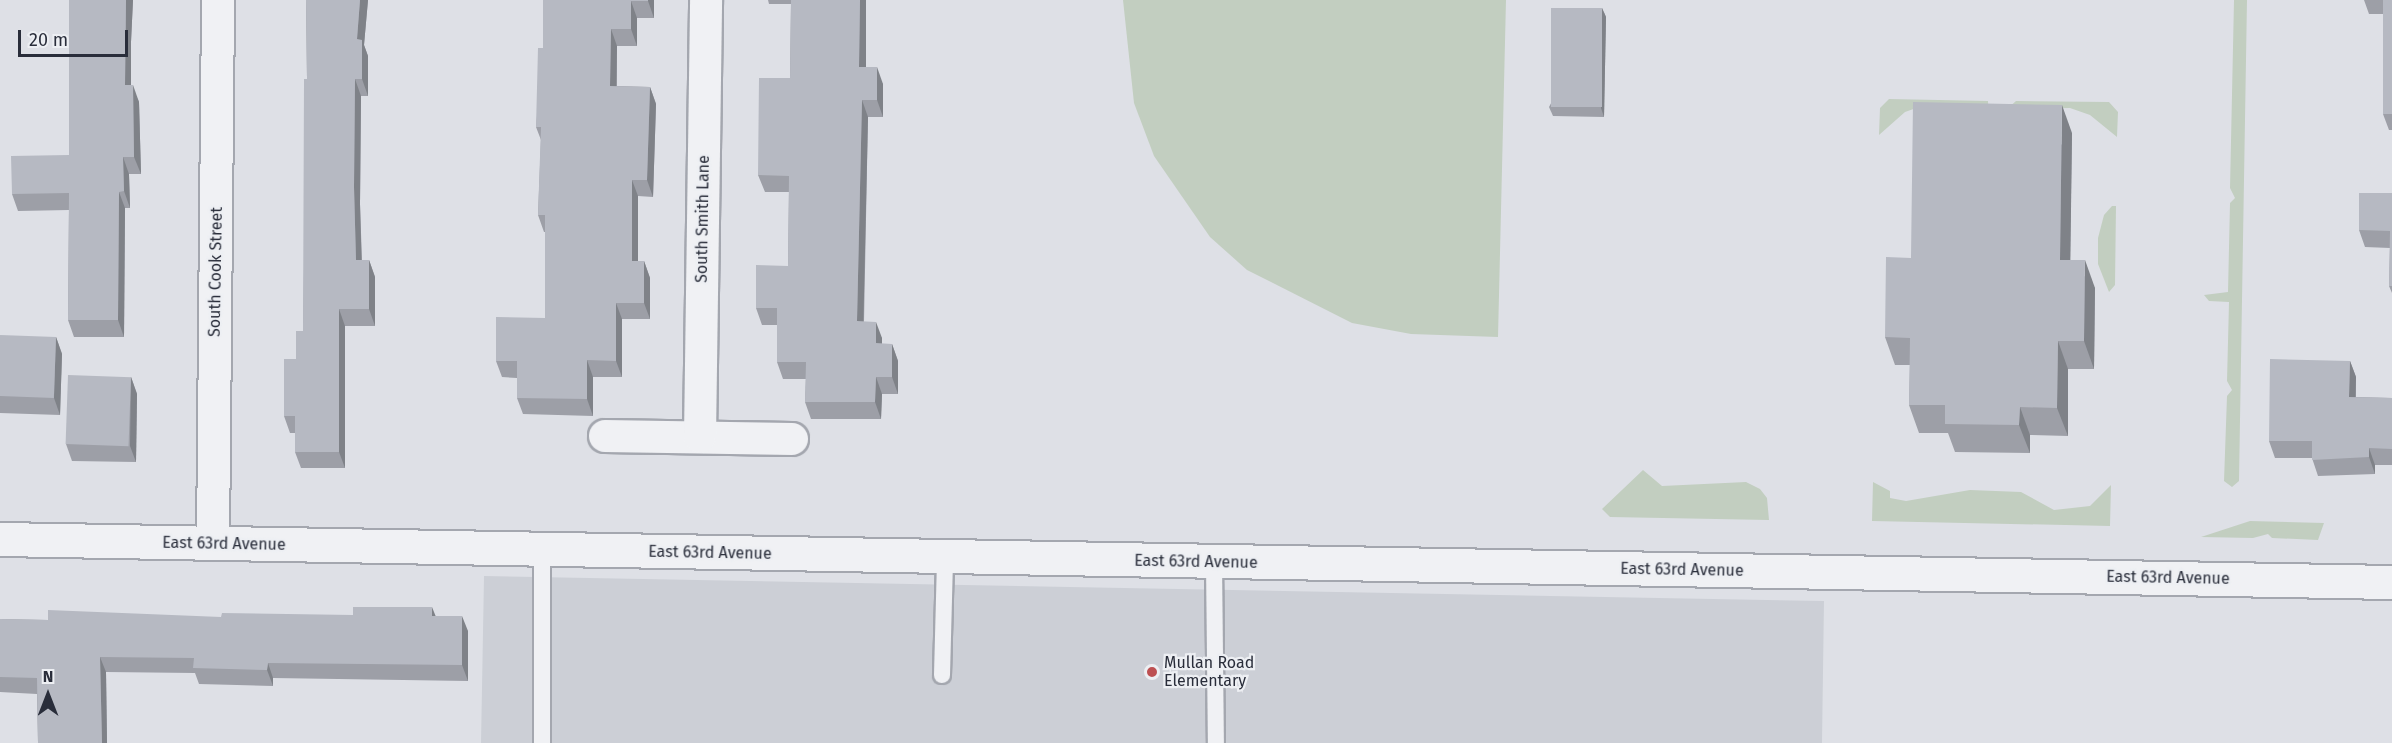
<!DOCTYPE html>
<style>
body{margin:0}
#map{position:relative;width:2392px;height:743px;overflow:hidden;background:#dee0e6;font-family:"Fira Sans",sans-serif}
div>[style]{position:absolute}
.built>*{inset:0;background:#cccfd6}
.green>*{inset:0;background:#c2cec0}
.roads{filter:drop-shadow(2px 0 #a4a7af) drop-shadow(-2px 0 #a4a7af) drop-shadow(0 2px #a4a7af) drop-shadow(0 -2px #a4a7af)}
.service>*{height:16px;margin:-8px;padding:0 8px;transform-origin:8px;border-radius:8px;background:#f0f1f4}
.minor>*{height:32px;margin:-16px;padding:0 16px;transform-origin:16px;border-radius:16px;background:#f0f1f4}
.tertiary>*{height:33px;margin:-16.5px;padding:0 16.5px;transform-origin:16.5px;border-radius:16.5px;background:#f0f1f4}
.wall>*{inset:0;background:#9d9fa7}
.shaded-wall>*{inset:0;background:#7f8288}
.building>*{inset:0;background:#b6b9c2;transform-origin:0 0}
.dots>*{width:16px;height:16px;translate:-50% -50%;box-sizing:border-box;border:3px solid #edeff3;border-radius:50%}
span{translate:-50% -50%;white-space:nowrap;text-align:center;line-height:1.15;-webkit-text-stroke:4.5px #edeff3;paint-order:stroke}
.street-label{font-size:16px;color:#292d3a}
.poi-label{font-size:16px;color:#292d3a}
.left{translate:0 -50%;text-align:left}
.north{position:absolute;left:18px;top:665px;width:60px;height:60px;-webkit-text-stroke:4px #edeff3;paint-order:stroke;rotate:0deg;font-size:16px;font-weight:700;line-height:24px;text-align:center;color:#292d3a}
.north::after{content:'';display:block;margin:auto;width:21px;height:27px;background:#292d3a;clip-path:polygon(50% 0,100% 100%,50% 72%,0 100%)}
.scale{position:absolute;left:18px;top:30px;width:110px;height:27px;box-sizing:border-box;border:3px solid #292d3a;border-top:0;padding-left:8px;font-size:18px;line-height:21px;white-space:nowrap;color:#292d3a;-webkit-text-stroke:4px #edeff3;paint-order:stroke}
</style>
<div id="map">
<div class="built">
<div style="clip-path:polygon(484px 576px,1824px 601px,1822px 743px,481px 743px)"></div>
</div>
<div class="green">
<div style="clip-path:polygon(1123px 0,1506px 0,1498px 337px,1411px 334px,1352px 323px,1247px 270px,1210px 237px,1154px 156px,1134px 103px)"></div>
<div style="clip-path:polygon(2234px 0,2247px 0,2239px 481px,2232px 487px,2224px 481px,2227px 396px,2232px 390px,2227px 381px,2229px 302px,2209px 301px,2204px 295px,2228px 292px,2230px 203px,2235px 198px,2230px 188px)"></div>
<div style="clip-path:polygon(1889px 99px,1988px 101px,1989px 120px,1922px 106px,1905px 112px,1879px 135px,1880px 108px)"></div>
<div style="clip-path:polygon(2016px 101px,2109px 102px,2118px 112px,2117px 137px,2090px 115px,2070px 108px,2007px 109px)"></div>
<div style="clip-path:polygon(2112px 206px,2116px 206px,2115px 285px,2109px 292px,2098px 264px,2098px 238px,2104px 215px)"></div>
<div style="clip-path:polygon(1643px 470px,1662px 486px,1746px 482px,1760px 489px,1767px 498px,1769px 520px,1610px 517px,1602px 509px)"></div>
<div style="clip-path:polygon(1873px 482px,1890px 491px,1890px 498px,1906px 501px,1970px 490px,2021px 492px,2054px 510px,2090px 506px,2111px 485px,2110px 526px,1872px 521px)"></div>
<div style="clip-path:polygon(2250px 521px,2324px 523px,2318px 540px,2272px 538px,2268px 534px,2253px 538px,2201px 537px)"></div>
</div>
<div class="roads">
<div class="service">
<div style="left:1214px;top:562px;width:181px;rotate:89.4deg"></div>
<div style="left:942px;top:675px;width:118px;rotate:-88.5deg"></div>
<div style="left:542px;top:743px;width:193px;rotate:-90deg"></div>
</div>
<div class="minor">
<div style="left:605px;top:436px;width:187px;rotate:0.9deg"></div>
<div style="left:700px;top:437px;width:437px;rotate:-89.2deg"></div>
<div style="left:213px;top:544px;width:544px;rotate:-89.47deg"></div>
</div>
<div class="tertiary">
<div style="left:0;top:539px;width:2392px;rotate:1.03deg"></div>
</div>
</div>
<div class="wall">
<div style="clip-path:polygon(69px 0,133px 0,131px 42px,131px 85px,139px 102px,141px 174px,129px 174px,130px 208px,125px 208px,124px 337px,74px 337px,68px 320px,69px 210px,18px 211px,12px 194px,69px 155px)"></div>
<div style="clip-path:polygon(306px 0,368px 0,364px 45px,368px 56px,368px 96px,361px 96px,360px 204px,362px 260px,369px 260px,375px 277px,375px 326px,345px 326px,345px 468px,301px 468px,295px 452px,295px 433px,290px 433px,284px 416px,303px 331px,307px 79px)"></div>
<div style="clip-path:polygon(543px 0,654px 0,654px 18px,637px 18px,637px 46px,617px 46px,617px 86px,650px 87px,656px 104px,653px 197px,638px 196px,638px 261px,644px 261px,650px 278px,650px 319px,622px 319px,622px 377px,593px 377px,593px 416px,523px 414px,517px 398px,517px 378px,502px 377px,496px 361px,545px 318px,545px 232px,544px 232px,538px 215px,541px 140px,536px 127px,543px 48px)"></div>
<div style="clip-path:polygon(768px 0,866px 0,866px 67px,883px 84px,883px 117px,868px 117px,864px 322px,882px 338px,882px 344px,892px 344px,898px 361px,898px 394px,882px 394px,881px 419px,811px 419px,805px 402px,806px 379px,783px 379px,777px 362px,777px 325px,762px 325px,756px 308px,788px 266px,789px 192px,765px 192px,758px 175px,790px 78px,791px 4px,769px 4px)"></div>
<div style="clip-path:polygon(2364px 0,2392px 0,2392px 130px,2389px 130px,2383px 114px,2383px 14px,2369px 14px)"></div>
<div style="clip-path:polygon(1602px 8px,1606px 17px,1604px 117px,1553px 116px,1549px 107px)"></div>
<div style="clip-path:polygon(2072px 133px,2070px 260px,2095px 288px,2094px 369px,2068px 369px,2068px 436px,2030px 435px,2030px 453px,1955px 452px,1948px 433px,1919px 433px,1909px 405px,1910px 365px,1895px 365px,1885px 337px)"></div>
<div style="clip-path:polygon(2392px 193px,2392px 293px,2389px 286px,2390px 248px,2365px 247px,2359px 230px)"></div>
<div style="clip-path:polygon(56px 337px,62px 354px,60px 415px,0 413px,0 338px)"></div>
<div style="clip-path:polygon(2350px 361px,2356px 377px,2356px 397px,2392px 398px,2392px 465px,2375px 465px,2375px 474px,2318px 476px,2312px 458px,2275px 458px,2269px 441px)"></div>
<div style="clip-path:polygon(131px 377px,137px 394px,136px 462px,72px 461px,66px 444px)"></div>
<div style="clip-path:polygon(435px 616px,468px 631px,468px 681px,273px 678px,273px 686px,199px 684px,195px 673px,106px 672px,107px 743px,38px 743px,37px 694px,0 692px,0 619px,48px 620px,221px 617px)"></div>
</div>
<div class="shaded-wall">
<div style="clip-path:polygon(126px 0,133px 0,131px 42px,131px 102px,125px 85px)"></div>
<div style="clip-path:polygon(360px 0,368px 0,364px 45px,368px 56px,368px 96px,362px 79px,357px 39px)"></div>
<div style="clip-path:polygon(648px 0,654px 0,654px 18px,648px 1px)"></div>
<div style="clip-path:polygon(860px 0,866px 0,866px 84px,859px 67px)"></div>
<div style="clip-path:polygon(631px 1px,637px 18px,637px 46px,631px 29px)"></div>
<div style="clip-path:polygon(1602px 8px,1606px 17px,1604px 117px,1601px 108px)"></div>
<div style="clip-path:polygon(611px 29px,617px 46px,616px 103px,610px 86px)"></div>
<div style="clip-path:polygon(877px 67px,883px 84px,883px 117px,877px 100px)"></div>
<div style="clip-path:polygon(355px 79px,361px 96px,360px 204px,362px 277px,356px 260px,354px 187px)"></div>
<div style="clip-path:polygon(133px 85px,139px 102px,141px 174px,134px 157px)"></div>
<div style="clip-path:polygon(650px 87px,656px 104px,653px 197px,647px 180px)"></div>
<div style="clip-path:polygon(862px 100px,868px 117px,863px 338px,857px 321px)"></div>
<div style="clip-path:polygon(2062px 105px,2072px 133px,2070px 288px,2060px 260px)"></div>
<div style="clip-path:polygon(123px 157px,129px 174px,130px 208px,124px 191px)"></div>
<div style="clip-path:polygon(632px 180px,638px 196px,638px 278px,632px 261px)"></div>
<div style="clip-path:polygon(119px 192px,125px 208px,124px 337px,118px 320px)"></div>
<div style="clip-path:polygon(369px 260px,375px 277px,375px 326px,369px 309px)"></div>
<div style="clip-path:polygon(2085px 260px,2095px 288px,2094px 369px,2084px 341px)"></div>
<div style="clip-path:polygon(644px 261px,650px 278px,650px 319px,644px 303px)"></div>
<div style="clip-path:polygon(616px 303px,622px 319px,622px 377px,616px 361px)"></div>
<div style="clip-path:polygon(339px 309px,345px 326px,345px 468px,339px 452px)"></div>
<div style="clip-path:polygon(876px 322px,882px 338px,882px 360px,876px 343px)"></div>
<div style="clip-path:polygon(56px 337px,62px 354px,60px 415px,54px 398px)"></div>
<div style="clip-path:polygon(2058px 341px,2068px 369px,2068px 436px,2057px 408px)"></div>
<div style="clip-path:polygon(892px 344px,898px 361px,898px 394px,892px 377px)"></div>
<div style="clip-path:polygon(587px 360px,593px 377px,593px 416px,587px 399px)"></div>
<div style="clip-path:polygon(2350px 361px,2356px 377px,2355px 414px,2349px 397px)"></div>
<div style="clip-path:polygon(131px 377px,137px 394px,136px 462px,130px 446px)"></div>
<div style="clip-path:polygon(876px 377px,882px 394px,881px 419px,875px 402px)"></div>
<div style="clip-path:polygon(2020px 407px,2030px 435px,2030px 453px,2019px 425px)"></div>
<div style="clip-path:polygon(2369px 448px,2375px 465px,2375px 474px,2369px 457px)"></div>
<div style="clip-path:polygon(432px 607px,438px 622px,432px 616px)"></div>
<div style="clip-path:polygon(462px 616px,468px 631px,468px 681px,462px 665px)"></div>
<div style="clip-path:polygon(100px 657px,106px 672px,107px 743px,102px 743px)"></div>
<div style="clip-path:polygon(268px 663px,273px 678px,273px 686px,267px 670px)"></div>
</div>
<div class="building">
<div style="clip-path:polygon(69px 0,126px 0,125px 85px,133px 85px,134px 157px,123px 157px,124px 191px,119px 192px,118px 320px,68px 320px,69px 193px,12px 194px,11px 156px,69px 155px)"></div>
<div style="clip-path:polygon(306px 0,360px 0,357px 39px,362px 40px,362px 79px,355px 79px,354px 187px,356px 260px,369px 260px,369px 309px,339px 309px,339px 452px,295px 452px,295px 416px,284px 416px,284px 359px,296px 359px,296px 331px,303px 331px,304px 79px,307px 79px)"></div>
<div style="clip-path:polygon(543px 0,648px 0,648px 1px,631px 1px,631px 29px,611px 29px,610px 86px,650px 87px,647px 180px,632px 180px,632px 261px,644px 261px,644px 303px,616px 303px,616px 361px,587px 360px,587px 399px,517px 398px,517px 361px,496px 361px,496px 317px,545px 318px,545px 215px,538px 215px,541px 127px,536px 127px,538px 48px,543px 48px)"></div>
<div style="clip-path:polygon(791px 0,860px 0,859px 67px,877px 67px,877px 100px,862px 100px,857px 321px,876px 322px,876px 343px,892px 344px,892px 377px,876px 377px,875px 402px,805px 402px,806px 362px,777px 362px,777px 308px,756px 308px,756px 265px,788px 266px,789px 176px,758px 175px,759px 78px,790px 78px)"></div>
<div style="left:2383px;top:0;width:9px;height:114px"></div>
<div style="left:1551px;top:8px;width:51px;height:99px"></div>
<div style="clip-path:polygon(1913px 102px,2062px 105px,2060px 260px,2085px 260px,2084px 341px,2058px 341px,2057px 408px,2020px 407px,2019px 425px,1945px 424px,1945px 405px,1909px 405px,1910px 338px,1885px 337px,1886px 257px,1911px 258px)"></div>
<div style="clip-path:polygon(2359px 193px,2392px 193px,2392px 286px,2389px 286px,2390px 231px,2359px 230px)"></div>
<div style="left:56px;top:337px;width:61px;height:56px;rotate:92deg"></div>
<div style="clip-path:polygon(2270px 359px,2350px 361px,2349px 397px,2392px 398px,2392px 449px,2369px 448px,2369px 457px,2312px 460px,2312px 441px,2269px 441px)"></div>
<div style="left:68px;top:375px;width:63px;height:69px;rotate:2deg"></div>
<div style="clip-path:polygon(353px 607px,432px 607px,432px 616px,462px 616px,462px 665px,268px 663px,267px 670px,193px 668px,194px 658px,100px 657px,102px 743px,38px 743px,37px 678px,0 677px,0 619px,48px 620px,48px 610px,221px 617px,222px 613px,353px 615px)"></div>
</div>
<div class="dots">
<div style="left:1152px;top:672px;background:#bd5052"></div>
</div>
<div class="street-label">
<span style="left:703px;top:219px;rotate:-89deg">South Smith Lane</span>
<span style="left:216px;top:272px;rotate:-89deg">South Cook Street</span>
<span style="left:224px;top:544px;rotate:1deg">East 63rd Avenue</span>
<span style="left:710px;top:553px;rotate:1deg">East 63rd Avenue</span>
<span style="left:1196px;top:562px;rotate:1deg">East 63rd Avenue</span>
<span style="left:1682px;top:570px;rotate:1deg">East 63rd Avenue</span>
<span style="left:2168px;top:578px;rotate:1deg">East 63rd Avenue</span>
</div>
<div class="poi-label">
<span class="left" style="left:1164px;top:672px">Mullan Road<br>Elementary</span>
</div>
<div class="north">N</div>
<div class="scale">20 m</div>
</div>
